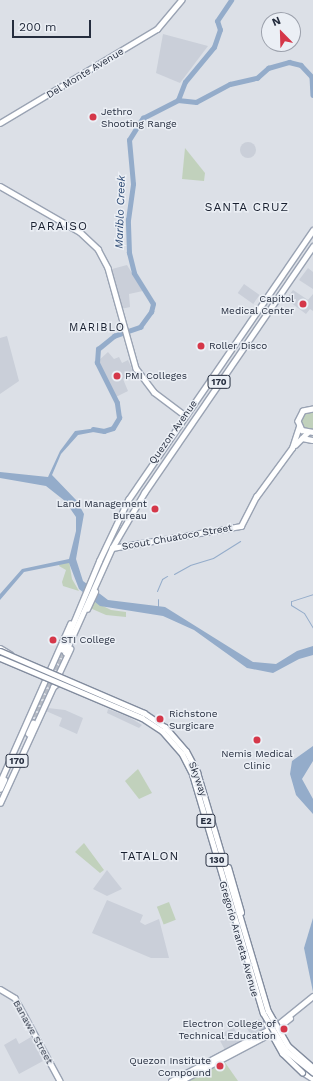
<!DOCTYPE html>
<style>
body{margin:0}
#map{position:relative;width:313px;height:1081px;overflow:hidden;background:#dce0e7;font-family:"Work Sans",sans-serif}
div>[style]{position:absolute}
.built>*{inset:0;background:#cacfd9;transform-origin:0 0}
.round{border-radius:50%}
.green>*{inset:0;background:#c1d1bc;transform-origin:0 0}
.water>*{inset:0;background:#94acca}
.stream>*{height:1px;margin:-0.5px;padding:0 0.5px;transform-origin:0.5px;border-radius:0.5px;background:#94acca}
.river>*{height:4.5px;margin:-2.25px;padding:0 2.25px;transform-origin:2.25px;border-radius:2.25px;background:#94acca}
.major-tunnel>*{height:4.5px;margin-top:-2.25px;transform-origin:0;background:repeating-linear-gradient(90deg,#b7bcc5 0 4.5px,transparent 0 6.5px)}
.roads{filter:drop-shadow(1px 0 #9aa3b3) drop-shadow(-1px 0 #9aa3b3) drop-shadow(0 1px #9aa3b3) drop-shadow(0 -1px #9aa3b3)}
.major>*{height:4.5px;margin:-2.25px;padding:0 2.25px;transform-origin:2.25px;border-radius:2.25px;background:#fff}
.highway>*{height:5px;margin:-2.5px;padding:0 2.5px;transform-origin:2.5px;border-radius:2.5px;background:#fff}
.bridges{filter:drop-shadow(1px 0 #828c9e) drop-shadow(-1px 0 #828c9e) drop-shadow(0 1px #828c9e) drop-shadow(0 -1px #828c9e)}
.highway-bridge>*{height:5px;margin:-2.5px;padding:0 2.5px;transform-origin:2.5px;border-radius:2.5px;background:#fff}
.dots>*{width:11px;height:11px;translate:-50% -50%;box-sizing:border-box;border:2px solid #ebeff5;border-radius:50%}
span{translate:-50% -50%;white-space:nowrap;text-align:center;line-height:1.15;-webkit-text-stroke:3px #ebeff5;paint-order:stroke}
.shield-label span{padding:1px 3px;background:#ebeff5;border:1px solid;border-radius:3px;-webkit-text-stroke-width:0}
.shield-label{font-size:9px;color:#252d3e;font-weight:700}
.street-label{font-size:10px;color:#252d3e}
.poi-label{font-size:10px;color:#252d3e}
.left{translate:0 -50%;text-align:left}
.right{translate:-100% -50%;text-align:right}
.water-label{font-size:11px;color:#2d4a74;font-style:italic}
.neighbourhood-label{font-size:11px;color:#171e2e;letter-spacing:1px}
.quarter-label{font-size:12px;color:#171e2e;letter-spacing:1px}
.north{position:absolute;left:261px;top:12px;width:40px;height:40px;box-sizing:border-box;background:#ebeff5;border:1px solid #9ca1ac;border-radius:50%;rotate:337deg;font-size:11px;font-weight:700;line-height:16px;text-align:center;color:#252d3e}
.north::after{content:'';display:block;margin:auto;width:14px;height:18px;background:#d53749;clip-path:polygon(50% 0,100% 100%,50% 72%,0 100%)}
.scale{position:absolute;left:12px;top:20px;width:79px;height:18px;box-sizing:border-box;border:2px solid #252d3e;border-top:0;padding-left:5px;font-size:12px;line-height:14px;white-space:nowrap;color:#252d3e;-webkit-text-stroke:3px #ebeff5;paint-order:stroke}
</style>
<div id="map">
<div class="built">
<div style="clip-path:polygon(163px 34px,208px 46px,180px 83px,156px 73px)"></div>
<div class="round" style="left:240px;top:142px;width:16px;height:16px"></div>
<div style="clip-path:polygon(127px 265px,143px 291px,129px 294px,130px 307px,121px 309px,112px 269px)"></div>
<div style="clip-path:polygon(308px 268px,313px 272px,313px 289px,299px 280px)"></div>
<div style="left:244px;top:284px;width:19px;height:11px;rotate:35deg"></div>
<div style="clip-path:polygon(293px 290px,308px 300px,313px 294px,313px 311px,310px 309px,306px 314px,286px 299px)"></div>
<div style="clip-path:polygon(7px 336px,19px 381px,0 394px,0 338px)"></div>
<div style="clip-path:polygon(108px 352px,114px 359px,119px 357px,122px 363px,128px 360px,134px 373px,123px 379px,128px 391px,116px 397px,98px 361px)"></div>
<div style="clip-path:polygon(48px 708px,65px 710px,83px 718px,77px 734px,59px 726px,62px 718px,46px 711px)"></div>
<div style="clip-path:polygon(108px 709px,129px 717px,142px 725px,139px 728px,107px 713px)"></div>
<div style="clip-path:polygon(107px 870px,122px 889px,107px 896px,93px 889px)"></div>
<div style="clip-path:polygon(107px 900px,143px 915px,140px 922px,145px 925px,159px 919px,169px 958px,151px 958px,92px 933px)"></div>
<div style="left:259px;top:1019px;width:13px;height:15px;rotate:61deg"></div>
<div style="clip-path:polygon(234px 1028px,240px 1041px,225px 1050px,217px 1035px)"></div>
<div style="clip-path:polygon(31px 1037px,43px 1061px,19px 1074px,4px 1045px,16px 1038px,19px 1044px)"></div>
</div>
<div class="green">
<div style="clip-path:polygon(185px 148px,205px 173px,204px 181px,182px 179px)"></div>
<div style="clip-path:polygon(313px 412px,313px 429px,305px 429px,300px 421px,304px 413px)"></div>
<div style="clip-path:polygon(69px 561px,72px 579px,79px 591px,63px 586px,62px 582px,66px 570px,59px 566px,60px 563px)"></div>
<div style="clip-path:polygon(93px 601px,111px 610px,126px 612px,126px 617px,106px 615px,90px 608px)"></div>
<div style="clip-path:polygon(138px 769px,152px 793px,139px 799px,125px 781px)"></div>
<div style="clip-path:polygon(84px 843px,104px 870px,100px 873px,75px 852px)"></div>
<div style="left:169px;top:902px;width:19px;height:13px;rotate:69deg"></div>
<div style="clip-path:polygon(224px 1061px,238px 1081px,186px 1081px)"></div>
</div>
<div class="water">
<div style="clip-path:polygon(97px 428px,99px 431px,78px 435px,61px 454px,52px 475px,77px 501px,84px 514px,76px 559px,83px 581px,108px 600px,165px 607px,253px 662px,276px 664px,297px 651px,313px 646px,313px 655px,299px 659px,273px 673px,247px 668px,194px 630px,163px 616px,100px 606px,79px 589px,69px 563px,24px 572px,0 600px,0 594px,22px 569px,69px 559px,76px 531px,76px 517px,65px 501px,46px 486px,0 478px,0 472px,48px 477px,60px 451px,75px 431px)"></div>
<div style="clip-path:polygon(313px 746px,313px 761px,302px 779px,313px 799px,313px 814px,296px 795px,290px 774px,292px 761px)"></div>
<div style="clip-path:polygon(313px 918px,313px 992px,304px 948px)"></div>
</div>
<div class="stream">
<div style="left:174px;top:574px;width:18px;rotate:-29deg"></div>
<div style="left:190px;top:565px;width:24px;rotate:-17deg"></div>
<div style="left:213px;top:558px;width:32px;rotate:-32deg"></div>
<div style="left:157px;top:591px;width:13px;rotate:-67deg"></div>
<div style="left:162px;top:579px;width:6px;rotate:-31deg"></div>
<div style="left:313px;top:594px;width:23px;rotate:162deg"></div>
<div style="left:291px;top:601px;width:4px;rotate:90deg"></div>
<div style="left:291px;top:605px;width:15px;rotate:32deg"></div>
<div style="left:304px;top:613px;width:17px;rotate:59deg"></div>
<div style="left:158px;top:599px;width:8px;rotate:90deg"></div>
</div>
<div class="river">
<div style="left:178px;top:100px;width:18px;rotate:6deg"></div>
<div style="left:196px;top:102px;width:38px;rotate:-28deg"></div>
<div style="left:230px;top:84px;width:28px;rotate:-13deg"></div>
<div style="left:257px;top:78px;width:15px;rotate:-42deg"></div>
<div style="left:268px;top:68px;width:22px;rotate:-16deg"></div>
<div style="left:289px;top:62px;width:12px;rotate:14deg"></div>
<div style="left:301px;top:65px;width:16px;rotate:47deg"></div>
<div style="left:312px;top:77px;width:18px;rotate:87deg"></div>
<div style="left:178px;top:100px;width:19px;rotate:-69deg"></div>
<div style="left:185px;top:82px;width:45px;rotate:-50.4deg"></div>
<div style="left:214px;top:47px;width:18px;rotate:-71deg"></div>
<div style="left:220px;top:30px;width:9px;rotate:-108deg"></div>
<div style="left:217px;top:21px;width:25px;rotate:-56deg"></div>
<div style="left:93px;top:429px;width:11px;rotate:10deg"></div>
<div style="left:104px;top:431px;width:9px;rotate:-18deg"></div>
<div style="left:113px;top:428px;width:12px;rotate:-59deg"></div>
<div style="left:119px;top:418px;width:15px;rotate:-98deg"></div>
<div style="left:117px;top:403px;width:45px;rotate:-116.6deg"></div>
<div style="left:97px;top:363px;width:14px;rotate:-86deg"></div>
<div style="left:98px;top:349px;width:21px;rotate:-39deg"></div>
<div style="left:114px;top:336px;width:28px;rotate:-19deg"></div>
<div style="left:140px;top:327px;width:19px;rotate:-54deg"></div>
<div style="left:151px;top:312px;width:8px;rotate:-76deg"></div>
<div style="left:153px;top:304px;width:36px;rotate:-122deg"></div>
<div style="left:134px;top:273px;width:21px;rotate:-104deg"></div>
<div style="left:129px;top:253px;width:33px;rotate:-92deg"></div>
<div style="left:128px;top:220px;width:36px;rotate:-82deg"></div>
<div style="left:133px;top:184px;width:44px;rotate:-95.2deg"></div>
<div style="left:129px;top:140px;width:26px;rotate:-58deg"></div>
<div style="left:143px;top:118px;width:39px;rotate:-27deg"></div>
</div>
<div class="major-tunnel">
<div style="left:30px;top:722px;width:79px;rotate:-66deg"></div>
<div style="left:33px;top:723px;width:77px;rotate:-65.4deg"></div>
</div>
<div class="roads">
<div class="major">
<div style="left:0;top:123px;width:183px;rotate:-30.9deg"></div>
<div style="left:157px;top:29px;width:38px;rotate:-50deg"></div>
<div style="left:0;top:186px;width:92px;rotate:29.9deg"></div>
<div style="left:80px;top:232px;width:25px;rotate:43deg"></div>
<div style="left:98px;top:249px;width:21px;rotate:62deg"></div>
<div style="left:108px;top:268px;width:104px;rotate:74.4deg"></div>
<div style="left:136px;top:368px;width:30px;rotate:53deg"></div>
<div style="left:154px;top:392px;width:39px;rotate:37deg"></div>
<div style="left:313px;top:409px;width:10px;rotate:169deg"></div>
<div style="left:303px;top:411px;width:11px;rotate:117deg"></div>
<div style="left:298px;top:421px;width:10px;rotate:66deg"></div>
<div style="left:302px;top:430px;width:11px;rotate:10deg"></div>
<div style="left:302px;top:438px;width:10px;rotate:11deg"></div>
<div style="left:295px;top:445px;width:18px;rotate:-45deg"></div>
<div style="left:112px;top:548px;width:131px;rotate:-9.7deg"></div>
<div style="left:241px;top:526px;width:33px;rotate:-63deg"></div>
<div style="left:256px;top:497px;width:61px;rotate:-53.7deg"></div>
<div style="left:292px;top:448px;width:23px;rotate:-72deg"></div>
<div style="left:87px;top:609px;width:19px;rotate:-65deg"></div>
<div style="left:0;top:648px;width:12px;rotate:31deg"></div>
<div style="left:62px;top:650px;width:96px;rotate:-67.4deg"></div>
<div style="left:99px;top:561px;width:68px;rotate:-64.6deg"></div>
<div style="left:128px;top:500px;width:327px;rotate:-55.6deg"></div>
<div style="left:65px;top:653px;width:115px;rotate:-65.9deg"></div>
<div style="left:112px;top:548px;width:64px;rotate:-59.8deg"></div>
<div style="left:144px;top:493px;width:299px;rotate:-55.6deg"></div>
<div style="left:58px;top:675px;width:29px;rotate:-65deg"></div>
<div style="left:28px;top:734px;width:12px;rotate:-66deg"></div>
<div style="left:0;top:782px;width:173px;rotate:-66.1deg"></div>
<div style="left:0;top:789px;width:10px;rotate:-66deg"></div>
<div style="left:0;top:803px;width:128px;rotate:-65.4deg"></div>
<div style="left:53px;top:687px;width:6px;rotate:-39deg"></div>
<div style="left:0;top:989px;width:17px;rotate:31deg"></div>
<div style="left:15px;top:998px;width:94px;rotate:61.5deg"></div>
<div style="left:266px;top:1023px;width:16px;rotate:60deg"></div>
<div style="left:298px;top:1066px;width:18px;rotate:34deg"></div>
<div style="left:171px;top:1081px;width:120px;rotate:-27.8deg"></div>
<div style="left:277px;top:1025px;width:46px;rotate:-38.9deg"></div>
<div style="left:180px;top:1081px;width:103px;rotate:-27.8deg"></div>
<div style="left:271px;top:1033px;width:24px;rotate:-38deg"></div>
</div>
<div class="highway">
<div style="left:0;top:654px;width:12px;rotate:14deg"></div>
<div style="left:302px;top:1072px;width:13px;rotate:32deg"></div>
</div>
</div>
<div class="bridges">
<div class="highway-bridge">
<div style="left:0;top:651px;width:157px;rotate:23.3deg"></div>
<div style="left:144px;top:713px;width:25px;rotate:34deg"></div>
<div style="left:165px;top:727px;width:32px;rotate:49deg"></div>
<div style="left:186px;top:751px;width:24px;rotate:62deg"></div>
<div style="left:197px;top:772px;width:249px;rotate:73.5deg"></div>
<div style="left:268px;top:1011px;width:40px;rotate:60.3deg"></div>
<div style="left:288px;top:1046px;width:33px;rotate:41deg"></div>
<div style="left:0;top:658px;width:154px;rotate:22.9deg"></div>
<div style="left:142px;top:718px;width:24px;rotate:33deg"></div>
<div style="left:162px;top:731px;width:30px;rotate:49deg"></div>
<div style="left:182px;top:754px;width:22px;rotate:63deg"></div>
<div style="left:192px;top:774px;width:249px;rotate:73.5deg"></div>
<div style="left:263px;top:1013px;width:43px;rotate:59.3deg"></div>
<div style="left:285px;top:1050px;width:36px;rotate:39deg"></div>
<div style="left:228px;top:867px;width:47px;rotate:73.9deg"></div>
<div style="left:272px;top:1035px;width:21px;rotate:61deg"></div>
<div style="left:282px;top:1053px;width:28px;rotate:44deg"></div>
</div>
</div>
<div class="dots">
<div style="left:93px;top:117px;background:#d53749"></div>
<div style="left:303px;top:304px;background:#d53749"></div>
<div style="left:201px;top:346px;background:#d53749"></div>
<div style="left:117px;top:376px;background:#d53749"></div>
<div style="left:155px;top:509px;background:#d53749"></div>
<div style="left:53px;top:640px;background:#d53749"></div>
<div style="left:160px;top:719px;background:#d53749"></div>
<div style="left:257px;top:740px;background:#d53749"></div>
<div style="left:284px;top:1029px;background:#d53749"></div>
<div style="left:220px;top:1066px;background:#d53749"></div>
</div>
<div class="shield-label">
<span style="left:219px;top:382px">170</span>
<span style="left:17px;top:761px">170</span>
<span style="left:206px;top:821px">E2</span>
<span style="left:217px;top:860px">130</span>
</div>
<div class="street-label">
<span style="left:85px;top:73px;rotate:-31deg">Del Monte Avenue</span>
<span style="left:173px;top:432px;rotate:-55deg">Quezon Avenue</span>
<span style="left:177px;top:537px;rotate:-10deg">Scout Chuatoco Street</span>
<span style="left:198px;top:779px;rotate:70deg">Skyway</span>
<span style="left:239px;top:939px;rotate:74deg">Gregorio Araneta Avenue</span>
<span style="left:33px;top:1032px;rotate:61deg">Banawe Street</span>
</div>
<div class="poi-label">
<span class="left" style="left:101px;top:117px">Jethro<br>Shooting Range</span>
<span class="right" style="left:294px;top:304px">Capitol<br>Medical Center</span>
<span class="left" style="left:209px;top:346px">Roller Disco</span>
<span class="left" style="left:125px;top:376px">PMI Colleges</span>
<span class="right" style="left:147px;top:509px">Land Management<br>Bureau</span>
<span class="left" style="left:61px;top:640px">STI College</span>
<span class="left" style="left:169px;top:719px">Richstone<br>Surgicare</span>
<span style="left:257px;top:759px">Nemis Medical<br>Clinic</span>
<span class="right" style="left:276px;top:1029px">Electron College of<br>Technical Education</span>
<span class="right" style="left:211px;top:1066px">Quezon Institute<br>Compound</span>
</div>
<div class="water-label">
<span style="left:121px;top:212px;rotate:-88deg">Mariblo Creek</span>
</div>
<div class="neighbourhood-label">
<span style="left:97px;top:328px">MARIBLO</span>
</div>
<div class="quarter-label">
<span style="left:247px;top:208px">SANTA CRUZ</span>
<span style="left:59px;top:227px">PARAISO</span>
<span style="left:150px;top:857px">TATALON</span>
</div>
<div class="north">N</div>
<div class="scale">200 m</div>
</div>
